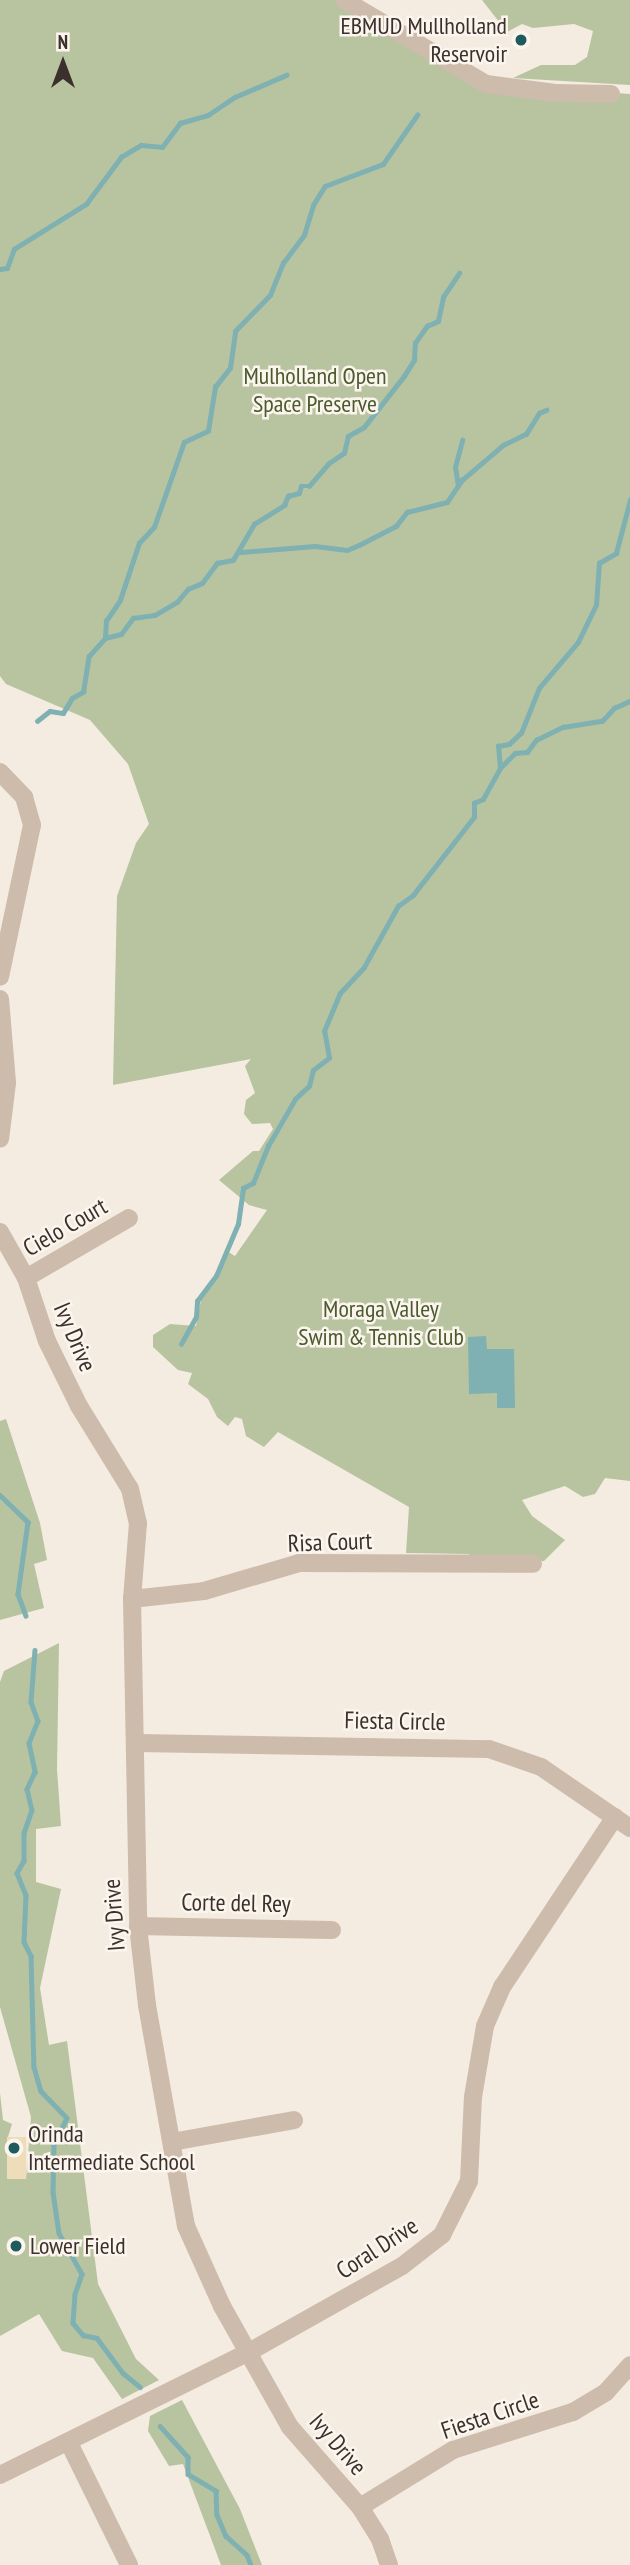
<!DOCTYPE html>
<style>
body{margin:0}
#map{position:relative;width:630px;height:2565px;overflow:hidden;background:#f4ebe1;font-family:"PT Sans Narrow",sans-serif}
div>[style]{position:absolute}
.green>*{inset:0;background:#b8c4a0}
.sand>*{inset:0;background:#efdcb8;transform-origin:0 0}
.water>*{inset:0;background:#7fb0b2}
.stream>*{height:4.5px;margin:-2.25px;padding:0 2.25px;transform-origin:2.25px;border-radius:2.25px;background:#7fb0b2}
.minor>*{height:18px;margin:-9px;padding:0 9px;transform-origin:9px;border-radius:9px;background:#cdbbac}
.dots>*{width:19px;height:19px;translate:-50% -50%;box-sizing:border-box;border:4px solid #fbf5ee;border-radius:50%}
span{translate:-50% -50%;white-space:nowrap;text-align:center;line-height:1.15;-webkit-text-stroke:5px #fbf5ee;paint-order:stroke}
.poi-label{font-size:24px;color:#3b302b}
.right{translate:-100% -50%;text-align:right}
.left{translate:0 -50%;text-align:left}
.park-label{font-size:24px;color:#4a5a2e}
.street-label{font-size:24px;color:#3b302b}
.north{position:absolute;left:28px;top:28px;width:70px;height:70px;-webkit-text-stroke:5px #fbf5ee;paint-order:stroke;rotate:0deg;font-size:19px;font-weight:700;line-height:28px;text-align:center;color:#3b302b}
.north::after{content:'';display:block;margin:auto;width:24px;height:32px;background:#3b302b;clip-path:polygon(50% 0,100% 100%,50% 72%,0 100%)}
</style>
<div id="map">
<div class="green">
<div style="clip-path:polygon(0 0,335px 0,486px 84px,630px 94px,630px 1481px,605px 1478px,595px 1494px,583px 1497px,565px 1486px,522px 1500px,532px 1516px,565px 1540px,544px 1561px,471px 1566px,469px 1554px,406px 1553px,409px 1507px,278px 1432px,264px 1447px,246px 1436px,242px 1419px,235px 1417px,228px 1426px,217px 1417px,208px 1399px,188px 1384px,192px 1373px,178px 1370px,153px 1347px,153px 1335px,170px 1324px,196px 1326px,202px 1295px,216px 1276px,225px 1250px,235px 1256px,267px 1210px,249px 1205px,219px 1180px,253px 1151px,259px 1151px,273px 1129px,270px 1123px,252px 1124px,244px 1114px,246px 1100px,255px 1093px,245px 1066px,251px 1059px,113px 1085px,117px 896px,136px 843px,149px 824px,128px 764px,90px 720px,6px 684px,0 676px)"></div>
<div style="clip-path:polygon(482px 0,630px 0,630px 85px,513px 78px,541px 65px,575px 65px,587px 57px,593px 31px,574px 24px,533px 28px,522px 24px,507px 32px)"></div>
<div style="clip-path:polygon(6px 1419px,40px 1523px,47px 1560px,34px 1564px,44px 1608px,0 1620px,0 1421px)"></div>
<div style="clip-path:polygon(59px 1643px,57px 1769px,61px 1826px,36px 1829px,36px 1882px,61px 1889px,40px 1988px,49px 2045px,67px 2041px,98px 2284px,136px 2359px,159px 2380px,122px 2399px,93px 2358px,62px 2351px,39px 2314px,0 2336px,0 2093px,3px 2120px,12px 2124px,8px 2137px,26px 2179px,31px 2117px,0 2007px,0 1682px,4px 1671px)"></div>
<div style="clip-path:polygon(182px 2400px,240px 2509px,262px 2565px,221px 2565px,183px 2464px,169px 2466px,148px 2431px,150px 2416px)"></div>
</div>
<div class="sand">
<div style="left:7px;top:2137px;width:19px;height:42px"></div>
</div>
<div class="water">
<div style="clip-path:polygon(486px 1336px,487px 1349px,514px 1349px,515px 1408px,497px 1408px,497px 1393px,469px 1394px,468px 1337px)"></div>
</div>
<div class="stream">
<div style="left:0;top:269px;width:7px;rotate:-8deg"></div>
<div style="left:7px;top:268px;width:20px;rotate:-70deg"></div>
<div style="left:14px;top:249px;width:85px;rotate:-32deg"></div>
<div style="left:86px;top:204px;width:59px;rotate:-53.3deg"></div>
<div style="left:121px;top:157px;width:23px;rotate:-31deg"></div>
<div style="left:141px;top:145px;width:21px;rotate:5deg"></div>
<div style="left:162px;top:147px;width:30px;rotate:-53deg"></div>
<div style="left:180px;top:123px;width:29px;rotate:-16deg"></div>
<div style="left:208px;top:115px;width:32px;rotate:-34deg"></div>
<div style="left:235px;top:97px;width:56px;rotate:-23.3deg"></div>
<div style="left:458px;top:486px;width:19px;rotate:-99deg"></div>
<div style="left:455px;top:467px;width:28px;rotate:-75deg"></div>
<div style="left:241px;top:552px;width:74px;rotate:-4.6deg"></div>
<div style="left:315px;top:546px;width:32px;rotate:7deg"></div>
<div style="left:347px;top:550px;width:13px;rotate:-23deg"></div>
<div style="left:359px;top:545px;width:42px;rotate:-27.2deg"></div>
<div style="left:396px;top:526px;width:18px;rotate:-52deg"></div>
<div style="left:407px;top:512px;width:41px;rotate:-14deg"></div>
<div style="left:447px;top:502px;width:27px;rotate:-56deg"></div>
<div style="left:462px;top:480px;width:54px;rotate:-40.5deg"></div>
<div style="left:503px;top:445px;width:25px;rotate:-26deg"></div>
<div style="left:526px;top:434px;width:25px;rotate:-58deg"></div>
<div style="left:539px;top:413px;width:8px;rotate:-23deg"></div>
<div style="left:105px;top:638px;width:16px;rotate:-14deg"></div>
<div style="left:121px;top:634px;width:20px;rotate:-53deg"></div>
<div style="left:133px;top:618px;width:22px;rotate:-8deg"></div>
<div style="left:155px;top:615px;width:26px;rotate:-31deg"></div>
<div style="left:177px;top:602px;width:17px;rotate:-50deg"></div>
<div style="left:188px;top:589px;width:15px;rotate:-23deg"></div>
<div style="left:202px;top:583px;width:25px;rotate:-53deg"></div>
<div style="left:217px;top:563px;width:16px;rotate:-11deg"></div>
<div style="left:233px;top:560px;width:42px;rotate:-59.7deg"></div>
<div style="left:254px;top:524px;width:36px;rotate:-32deg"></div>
<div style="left:284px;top:505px;width:10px;rotate:-66deg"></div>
<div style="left:288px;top:496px;width:11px;rotate:-15deg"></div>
<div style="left:299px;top:493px;width:7px;rotate:-74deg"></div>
<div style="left:301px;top:486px;width:8px"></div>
<div style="left:309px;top:486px;width:30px;rotate:-49deg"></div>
<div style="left:329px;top:463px;width:18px;rotate:-34deg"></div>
<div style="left:344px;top:453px;width:17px;rotate:-77deg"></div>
<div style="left:348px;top:436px;width:18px;rotate:-29deg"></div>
<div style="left:364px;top:427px;width:65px;rotate:-51.9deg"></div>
<div style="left:404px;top:376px;width:19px;rotate:-58deg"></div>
<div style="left:414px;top:360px;width:17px;rotate:-87deg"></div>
<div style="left:415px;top:343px;width:21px;rotate:-55deg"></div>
<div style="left:427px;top:326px;width:12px;rotate:-24deg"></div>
<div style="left:438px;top:321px;width:25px;rotate:-78deg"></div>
<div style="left:443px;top:297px;width:29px;rotate:-56deg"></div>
<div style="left:37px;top:721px;width:16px;rotate:-38deg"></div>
<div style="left:50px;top:711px;width:13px;rotate:9deg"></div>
<div style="left:63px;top:713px;width:17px;rotate:-59deg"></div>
<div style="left:72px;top:698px;width:13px;rotate:-29deg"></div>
<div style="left:83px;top:692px;width:36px;rotate:-81deg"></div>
<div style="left:89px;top:656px;width:24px;rotate:-48deg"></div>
<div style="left:105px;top:638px;width:17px;rotate:-87deg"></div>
<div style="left:106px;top:621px;width:25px;rotate:-56deg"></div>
<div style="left:120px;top:600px;width:60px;rotate:-71.6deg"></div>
<div style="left:139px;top:543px;width:22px;rotate:-47deg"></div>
<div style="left:154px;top:527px;width:90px;rotate:-70.6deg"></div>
<div style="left:184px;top:442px;width:26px;rotate:-25deg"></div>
<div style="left:208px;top:431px;width:45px;rotate:-81deg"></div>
<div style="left:215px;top:387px;width:24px;rotate:-52deg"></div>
<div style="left:230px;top:368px;width:37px;rotate:-82deg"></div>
<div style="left:235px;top:331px;width:50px;rotate:-45.8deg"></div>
<div style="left:270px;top:295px;width:35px;rotate:-68deg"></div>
<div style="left:283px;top:263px;width:35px;rotate:-53deg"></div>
<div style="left:304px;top:235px;width:31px;rotate:-73deg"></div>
<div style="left:313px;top:205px;width:22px;rotate:-58deg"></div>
<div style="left:325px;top:186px;width:62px;rotate:-20.8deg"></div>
<div style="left:383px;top:164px;width:60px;rotate:-55.2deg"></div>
<div style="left:500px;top:768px;width:21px;rotate:-45deg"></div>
<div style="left:515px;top:753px;width:12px;rotate:-5deg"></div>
<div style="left:527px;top:752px;width:15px;rotate:-53deg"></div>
<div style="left:536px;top:740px;width:30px;rotate:-26deg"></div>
<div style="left:563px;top:727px;width:39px;rotate:-9deg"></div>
<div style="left:602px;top:721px;width:18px;rotate:-47deg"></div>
<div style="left:614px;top:708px;width:17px;rotate:-24deg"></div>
<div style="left:181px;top:1344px;width:31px;rotate:-61deg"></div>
<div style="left:196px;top:1317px;width:16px;rotate:-86deg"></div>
<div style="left:197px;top:1301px;width:31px;rotate:-53deg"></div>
<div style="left:216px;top:1276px;width:56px;rotate:-67.1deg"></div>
<div style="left:238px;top:1224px;width:36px;rotate:-82deg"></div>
<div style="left:243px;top:1188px;width:11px;rotate:-27deg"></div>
<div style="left:253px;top:1183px;width:40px;rotate:-68deg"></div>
<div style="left:268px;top:1146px;width:54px;rotate:-60.1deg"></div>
<div style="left:295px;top:1099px;width:19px;rotate:-43deg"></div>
<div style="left:309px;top:1086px;width:16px;rotate:-76deg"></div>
<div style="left:313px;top:1070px;width:20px;rotate:-37deg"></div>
<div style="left:329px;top:1058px;width:27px;rotate:-100deg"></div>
<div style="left:324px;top:1031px;width:41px;rotate:-67.2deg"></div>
<div style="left:340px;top:993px;width:35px;rotate:-47deg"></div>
<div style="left:364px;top:967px;width:70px;rotate:-60.9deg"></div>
<div style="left:398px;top:906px;width:19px;rotate:-36deg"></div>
<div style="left:413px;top:895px;width:99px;rotate:-52deg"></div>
<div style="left:474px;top:817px;width:14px;rotate:-90deg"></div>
<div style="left:474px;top:803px;width:10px;rotate:-24deg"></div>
<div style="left:483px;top:799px;width:35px;rotate:-61deg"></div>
<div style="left:500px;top:768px;width:22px;rotate:-95deg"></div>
<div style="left:498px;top:746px;width:11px;rotate:-10deg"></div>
<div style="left:509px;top:744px;width:16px;rotate:-43deg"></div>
<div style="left:521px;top:733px;width:48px;rotate:-68.2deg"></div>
<div style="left:539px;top:688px;width:60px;rotate:-49.7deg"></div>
<div style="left:578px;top:642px;width:41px;rotate:-64.1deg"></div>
<div style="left:596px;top:605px;width:42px;rotate:-85.9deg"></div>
<div style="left:599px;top:563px;width:20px;rotate:-30deg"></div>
<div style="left:616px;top:553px;width:55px;rotate:-75.2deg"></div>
<div style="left:0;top:1495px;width:39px;rotate:44deg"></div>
<div style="left:28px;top:1522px;width:73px;rotate:97.9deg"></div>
<div style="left:18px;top:1594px;width:23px;rotate:70deg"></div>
<div style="left:35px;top:1650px;width:52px;rotate:94.4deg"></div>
<div style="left:31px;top:1702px;width:20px;rotate:70deg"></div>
<div style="left:38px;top:1721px;width:24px;rotate:112deg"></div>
<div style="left:29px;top:1743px;width:30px;rotate:78deg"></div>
<div style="left:35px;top:1772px;width:19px;rotate:115deg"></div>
<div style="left:27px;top:1789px;width:22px;rotate:77deg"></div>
<div style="left:32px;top:1810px;width:24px;rotate:109deg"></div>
<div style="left:24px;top:1833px;width:28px;rotate:90deg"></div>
<div style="left:24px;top:1861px;width:14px;rotate:120deg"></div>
<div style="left:17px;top:1873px;width:24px;rotate:68deg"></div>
<div style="left:26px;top:1895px;width:47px;rotate:92.4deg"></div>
<div style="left:24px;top:1942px;width:16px;rotate:63deg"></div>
<div style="left:31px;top:1956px;width:111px;rotate:88.5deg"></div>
<div style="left:34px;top:2067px;width:25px;rotate:74deg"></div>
<div style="left:41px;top:2091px;width:37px;rotate:46deg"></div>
<div style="left:67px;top:2118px;width:30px;rotate:116deg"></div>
<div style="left:54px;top:2145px;width:47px;rotate:91.2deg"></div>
<div style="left:53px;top:2192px;width:41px;rotate:81.7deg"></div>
<div style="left:59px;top:2233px;width:47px;rotate:60.7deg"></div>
<div style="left:82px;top:2274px;width:21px;rotate:109deg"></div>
<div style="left:75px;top:2294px;width:29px;rotate:94deg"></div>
<div style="left:73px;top:2323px;width:16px;rotate:50deg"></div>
<div style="left:83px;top:2335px;width:14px;rotate:12deg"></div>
<div style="left:97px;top:2338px;width:44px;rotate:53.4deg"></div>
<div style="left:123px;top:2373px;width:22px;rotate:39deg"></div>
<div style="left:160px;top:2426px;width:42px;rotate:47.9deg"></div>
<div style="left:188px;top:2457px;width:17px;rotate:90deg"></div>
<div style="left:188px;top:2474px;width:33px;rotate:31deg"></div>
<div style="left:216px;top:2491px;width:24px;rotate:88deg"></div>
<div style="left:217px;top:2515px;width:23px;rotate:67deg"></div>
<div style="left:226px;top:2536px;width:28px;rotate:42deg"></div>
<div style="left:247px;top:2555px;width:11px;rotate:68deg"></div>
</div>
<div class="minor">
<div style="left:344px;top:0;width:165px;rotate:30.6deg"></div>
<div style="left:486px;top:84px;width:70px;rotate:7.4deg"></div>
<div style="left:555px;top:93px;width:56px;rotate:1deg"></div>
<div style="left:0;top:772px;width:35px;rotate:46deg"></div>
<div style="left:24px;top:797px;width:29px;rotate:74deg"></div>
<div style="left:32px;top:825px;width:155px;rotate:101.9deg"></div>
<div style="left:0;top:999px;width:84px;rotate:85.2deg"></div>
<div style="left:7px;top:1083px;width:56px;rotate:97.1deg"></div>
<div style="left:0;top:1232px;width:53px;rotate:60.5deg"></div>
<div style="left:26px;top:1278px;width:66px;rotate:71.6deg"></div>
<div style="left:47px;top:1341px;width:72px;rotate:63.8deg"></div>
<div style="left:79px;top:1406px;width:97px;rotate:58.4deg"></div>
<div style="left:130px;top:1489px;width:35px;rotate:77deg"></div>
<div style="left:138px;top:1523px;width:76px;rotate:94.5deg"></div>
<div style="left:132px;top:1599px;width:327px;rotate:88.9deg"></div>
<div style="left:138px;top:1926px;width:80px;rotate:83.5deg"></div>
<div style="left:147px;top:2005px;width:224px;rotate:80deg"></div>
<div style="left:186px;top:2226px;width:88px;rotate:65.8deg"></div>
<div style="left:222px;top:2306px;width:139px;rotate:60.7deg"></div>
<div style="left:290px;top:2427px;width:106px;rotate:48.8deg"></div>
<div style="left:360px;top:2507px;width:38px;rotate:58deg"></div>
<div style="left:380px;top:2539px;width:28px;rotate:71deg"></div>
<div style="left:26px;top:1278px;width:119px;rotate:-30.2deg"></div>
<div style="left:132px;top:1599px;width:72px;rotate:-6.3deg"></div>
<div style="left:204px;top:1591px;width:99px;rotate:-16.4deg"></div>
<div style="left:299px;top:1563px;width:234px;rotate:0.2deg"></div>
<div style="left:138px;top:1743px;width:351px;rotate:1deg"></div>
<div style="left:489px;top:1749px;width:55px;rotate:19.1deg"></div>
<div style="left:541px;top:1767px;width:108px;rotate:34.4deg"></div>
<div style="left:138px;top:1926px;width:194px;rotate:1.2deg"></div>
<div style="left:172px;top:2142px;width:124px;rotate:-10.2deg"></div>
<div style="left:69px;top:2443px;width:136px;rotate:63.8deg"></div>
<div style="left:0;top:2475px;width:275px;rotate:-26.3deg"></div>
<div style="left:247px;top:2353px;width:178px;rotate:-29.3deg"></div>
<div style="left:402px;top:2266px;width:51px;rotate:-37.8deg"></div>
<div style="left:442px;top:2235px;width:60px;rotate:-63.4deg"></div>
<div style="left:469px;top:2181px;width:84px;rotate:-87.3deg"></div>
<div style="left:473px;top:2097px;width:72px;rotate:-80.4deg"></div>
<div style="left:485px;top:2026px;width:43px;rotate:-66.4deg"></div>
<div style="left:502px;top:1987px;width:204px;rotate:-56.4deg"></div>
<div style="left:360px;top:2507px;width:109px;rotate:-31.5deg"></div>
<div style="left:453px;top:2450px;width:126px;rotate:-17.6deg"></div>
<div style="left:573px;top:2412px;width:39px;rotate:-31deg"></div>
<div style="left:606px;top:2392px;width:36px;rotate:-48deg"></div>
</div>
<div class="dots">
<div style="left:521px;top:40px;background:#1f5a5e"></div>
<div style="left:14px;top:2148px;background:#1f5a5e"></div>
<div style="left:16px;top:2246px;background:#1f5a5e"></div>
</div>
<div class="poi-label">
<span class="right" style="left:507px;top:40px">EBMUD Mullholland<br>Reservoir</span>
<span class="left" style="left:28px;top:2148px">Orinda<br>Intermediate School</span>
<span class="left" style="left:30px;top:2246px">Lower Field</span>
</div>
<div class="park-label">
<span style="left:315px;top:390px">Mulholland Open<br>Space Preserve</span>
<span style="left:381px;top:1323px">Moraga Valley<br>Swim &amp; Tennis Club</span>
</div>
<div class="street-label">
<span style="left:65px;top:1227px;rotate:-30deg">Cielo Court</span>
<span style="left:75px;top:1337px;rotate:67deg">Ivy Drive</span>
<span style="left:330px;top:1542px;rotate:-2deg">Risa Court</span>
<span style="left:395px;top:1721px;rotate:1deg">Fiesta Circle</span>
<span style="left:236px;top:1903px;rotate:1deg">Corte del Rey</span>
<span style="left:114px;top:1915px;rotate:-94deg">Ivy Drive</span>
<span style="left:377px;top:2248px;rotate:-33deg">Coral Drive</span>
<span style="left:490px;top:2415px;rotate:-19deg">Fiesta Circle</span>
<span style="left:338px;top:2444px;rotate:49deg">Ivy Drive</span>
</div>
<div class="north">N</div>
</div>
